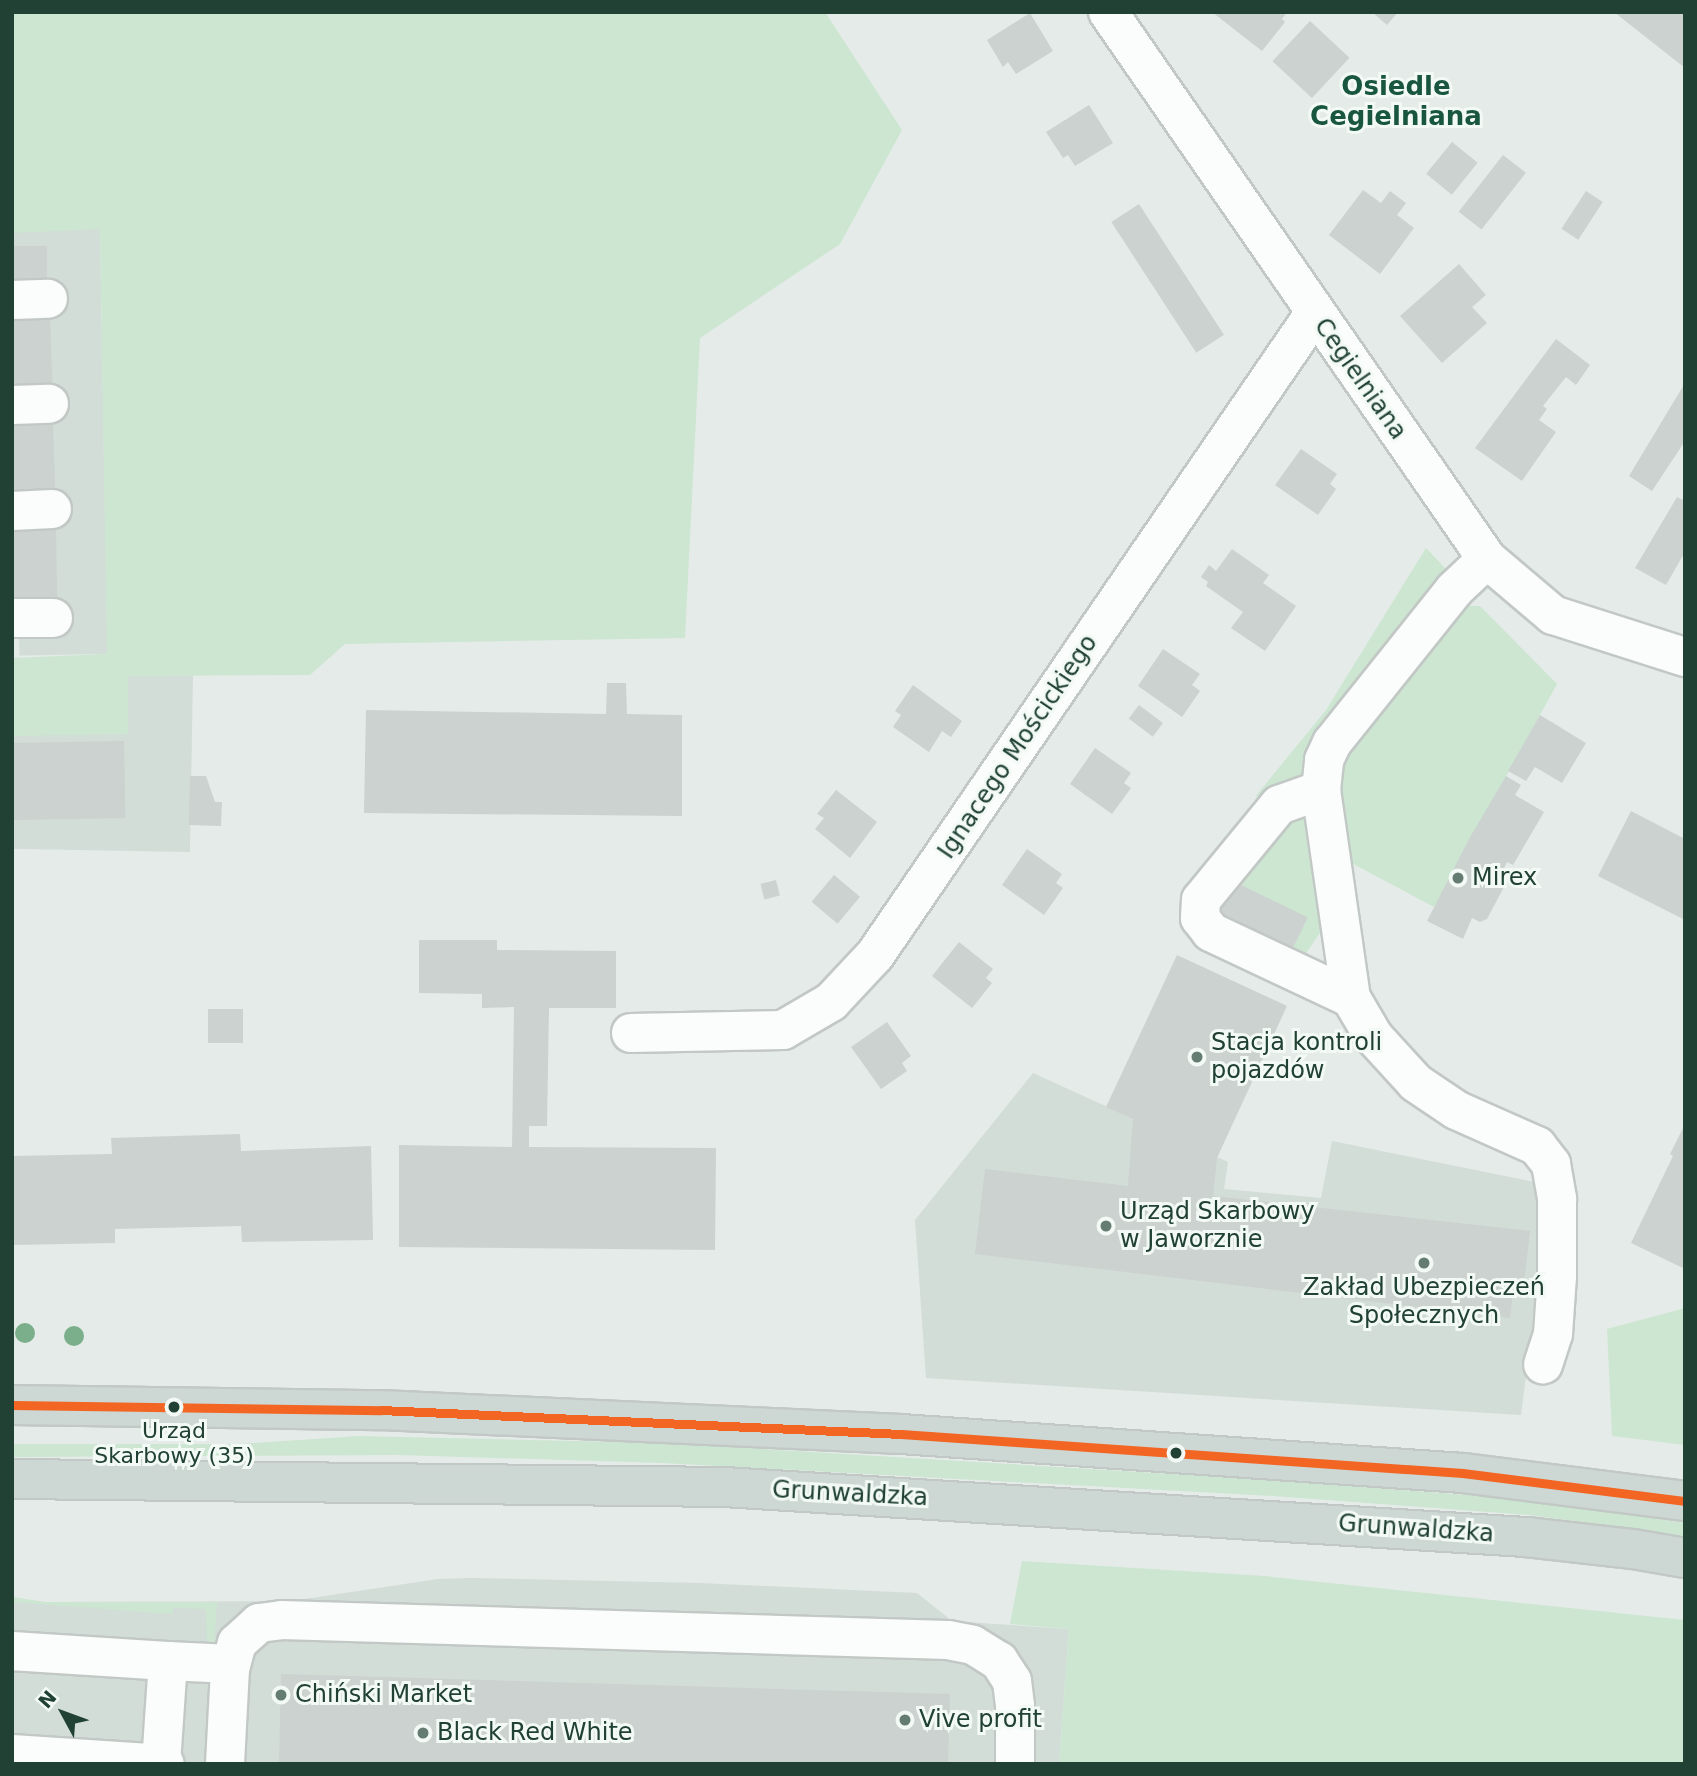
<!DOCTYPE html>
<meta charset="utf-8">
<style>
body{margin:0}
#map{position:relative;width:1697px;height:1776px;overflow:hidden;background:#e5ebe8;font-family:"DejaVu Sans",sans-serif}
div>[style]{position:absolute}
.built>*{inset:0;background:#d2ddd7;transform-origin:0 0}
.green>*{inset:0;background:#cce6d1}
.building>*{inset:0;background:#ccd2cf;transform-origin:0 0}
.roads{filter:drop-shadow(2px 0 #c2c8c5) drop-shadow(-2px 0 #c2c8c5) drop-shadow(0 2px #c2c8c5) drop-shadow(0 -2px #c2c8c5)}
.minor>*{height:38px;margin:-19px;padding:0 19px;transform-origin:19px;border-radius:19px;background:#fbfcfc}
.major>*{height:38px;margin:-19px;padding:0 19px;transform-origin:19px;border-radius:19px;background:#cdd7d3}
.bus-1>*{height:9px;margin:-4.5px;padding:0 4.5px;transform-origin:4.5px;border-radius:4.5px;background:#f26522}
.trees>*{width:20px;height:20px;margin:-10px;border-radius:50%;background:#7bae8a}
.dots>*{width:19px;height:19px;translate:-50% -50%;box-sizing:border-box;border:4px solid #f3faf6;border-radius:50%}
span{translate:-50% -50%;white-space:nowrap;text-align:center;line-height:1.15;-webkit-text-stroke:6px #f3faf6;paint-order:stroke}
.bus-label{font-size:22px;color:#204134}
.street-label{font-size:24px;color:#204134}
.poi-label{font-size:24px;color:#204134}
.left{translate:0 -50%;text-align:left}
.neighbourhood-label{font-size:26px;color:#195640;font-weight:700}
.frame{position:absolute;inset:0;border:14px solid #204134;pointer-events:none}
.north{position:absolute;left:28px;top:1678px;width:70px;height:70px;-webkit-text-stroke:5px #f3faf6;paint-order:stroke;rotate:311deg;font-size:19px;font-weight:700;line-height:28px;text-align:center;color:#204134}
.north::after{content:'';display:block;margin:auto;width:24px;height:32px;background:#204134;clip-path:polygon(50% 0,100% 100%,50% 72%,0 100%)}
</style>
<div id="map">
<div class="built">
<div style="left:100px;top:228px;width:426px;height:88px;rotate:89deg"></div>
<div style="left:193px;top:675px;width:177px;height:181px;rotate:91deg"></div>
<div style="clip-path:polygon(1033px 1073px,1228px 1162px,1224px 1189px,1321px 1198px,1332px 1141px,1539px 1183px,1544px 1235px,1521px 1415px,926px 1378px,915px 1220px)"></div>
<div style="clip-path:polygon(471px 1578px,700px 1583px,917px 1593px,952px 1621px,1069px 1629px,1059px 1764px,12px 1764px,12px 1597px,44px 1602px,292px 1601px,438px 1579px)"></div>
</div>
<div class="green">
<div style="clip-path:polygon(12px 12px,825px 12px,902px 130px,840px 244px,700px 338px,685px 638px,345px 644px,310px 675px,128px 676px,128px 734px,12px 736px,12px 658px,107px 654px,100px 229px,12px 233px)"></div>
<div style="clip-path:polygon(1426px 548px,1446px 569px,1443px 577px,1305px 783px,1255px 797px,1326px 710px)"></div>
<div style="clip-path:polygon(1464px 601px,1469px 606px,1480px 606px,1557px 684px,1434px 907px,1344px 859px,1335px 765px)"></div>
<div style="clip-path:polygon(1306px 804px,1321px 931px,1301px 961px,1209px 915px,1235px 877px)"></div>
<div style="clip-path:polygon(1685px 1308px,1685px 1445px,1612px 1436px,1607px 1329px)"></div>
<div style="clip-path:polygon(359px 1436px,664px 1443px,1273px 1480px,1531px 1500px,1685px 1523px,1685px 1536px,1530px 1515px,1273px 1496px,663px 1463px,398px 1455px,12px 1457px,12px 1444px,237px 1444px)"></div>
<div style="clip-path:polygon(1022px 1561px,1264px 1576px,1685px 1620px,1685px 1764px,1059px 1764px,1069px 1629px,1010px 1624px)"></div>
<div style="clip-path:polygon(12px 1597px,44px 1602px,217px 1602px,214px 1647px,207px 1646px,206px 1609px,174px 1608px,172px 1614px,12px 1602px)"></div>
</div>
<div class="building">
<div style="clip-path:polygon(1212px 12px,1287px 12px,1282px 19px,1285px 22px,1262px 51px)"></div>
<div style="clip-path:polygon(1372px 12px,1398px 12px,1387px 25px)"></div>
<div style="clip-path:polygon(1614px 12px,1685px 12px,1685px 68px)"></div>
<div style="clip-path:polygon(1030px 13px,1053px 51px,1016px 74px,1008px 62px,1003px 67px,987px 40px)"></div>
<div style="left:1310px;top:21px;width:54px;height:55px;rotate:43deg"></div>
<div style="clip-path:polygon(1089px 105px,1113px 143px,1075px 166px,1068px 155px,1063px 158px,1046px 132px)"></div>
<div style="left:1452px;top:142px;width:33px;height:41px;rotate:39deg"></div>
<div style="left:1503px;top:155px;width:29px;height:72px;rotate:38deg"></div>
<div style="clip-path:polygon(1363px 190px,1381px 203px,1390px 191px,1406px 203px,1397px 215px,1414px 228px,1380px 274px,1329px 235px)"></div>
<div style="left:1586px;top:191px;width:20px;height:45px;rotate:33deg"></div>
<div style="left:1139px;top:204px;width:156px;height:33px;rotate:57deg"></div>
<div style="left:12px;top:246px;width:35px;height:34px"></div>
<div style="clip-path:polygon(1459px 264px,1486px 295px,1472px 307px,1487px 323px,1442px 363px,1400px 316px)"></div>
<div style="left:50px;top:318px;width:67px;height:38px;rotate:88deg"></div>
<div style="clip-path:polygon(1556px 339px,1590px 365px,1576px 385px,1566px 377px,1543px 406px,1547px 409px,1539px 420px,1556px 432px,1522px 481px,1475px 448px)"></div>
<div style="clip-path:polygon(1685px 383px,1685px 441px,1652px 491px,1629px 476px)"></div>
<div style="left:53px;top:424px;width:67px;height:41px;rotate:88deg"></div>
<div style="clip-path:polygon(1301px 449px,1337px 474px,1330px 484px,1336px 489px,1318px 515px,1275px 485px)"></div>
<div style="clip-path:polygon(1677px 497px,1685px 501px,1685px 552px,1666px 585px,1635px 568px)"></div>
<div style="left:56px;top:530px;width:67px;height:44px;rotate:89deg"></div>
<div style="clip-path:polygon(1232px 549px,1269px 575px,1263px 583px,1296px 606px,1265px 651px,1231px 628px,1243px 612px,1206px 586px,1208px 582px,1201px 577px,1209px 565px,1216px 571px)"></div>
<div style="clip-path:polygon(1163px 649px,1200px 674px,1192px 685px,1200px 691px,1182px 717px,1138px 686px)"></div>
<div style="clip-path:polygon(607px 683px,626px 683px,627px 714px,682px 715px,682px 816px,364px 813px,366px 710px,606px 714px)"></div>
<div style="clip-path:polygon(913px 685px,962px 721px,951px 737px,942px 731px,929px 752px,893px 727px,901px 715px,895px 711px)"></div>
<div style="left:1139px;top:705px;width:30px;height:17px;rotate:37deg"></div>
<div style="clip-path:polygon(1540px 715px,1586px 743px,1562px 783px,1535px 767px,1526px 781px,1508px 771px)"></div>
<div style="left:124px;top:741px;width:77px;height:112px;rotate:89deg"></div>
<div style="clip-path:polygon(1095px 748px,1131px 773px,1124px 783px,1131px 788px,1112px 814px,1070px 784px)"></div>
<div style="clip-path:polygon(190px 776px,206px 776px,215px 802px,222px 802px,221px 826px,189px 825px)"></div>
<div style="clip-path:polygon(1506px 776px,1521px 785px,1515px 795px,1544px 812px,1513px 865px,1507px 862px,1499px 879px,1506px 883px,1487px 919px,1480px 922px,1472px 918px,1463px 939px,1427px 921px,1469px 839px)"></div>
<div style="clip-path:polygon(836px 790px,877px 822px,850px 858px,815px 829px,824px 818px,817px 814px)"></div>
<div style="clip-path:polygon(1631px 811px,1685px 839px,1685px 920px,1598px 876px)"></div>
<div style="clip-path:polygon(1027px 849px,1062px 874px,1056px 883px,1063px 888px,1044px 915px,1002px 885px)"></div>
<div style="left:834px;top:875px;width:34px;height:35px;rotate:40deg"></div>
<div style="left:776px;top:880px;width:16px;height:16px;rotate:76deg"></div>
<div style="left:1235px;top:882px;width:81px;height:39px;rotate:26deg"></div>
<div style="clip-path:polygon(419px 940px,497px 940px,497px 950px,616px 951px,616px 1008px,549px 1008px,547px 1126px,529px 1126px,529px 1147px,716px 1148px,715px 1250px,399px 1247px,399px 1145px,512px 1147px,514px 1007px,482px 1008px,482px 994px,419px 993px)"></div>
<div style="clip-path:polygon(959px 942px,993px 969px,986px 978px,992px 983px,972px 1008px,932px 976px)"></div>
<div style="clip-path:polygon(1177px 955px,1287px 1006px,1217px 1158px,1213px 1196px,1530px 1231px,1523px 1292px,1513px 1291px,1510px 1318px,975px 1254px,985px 1169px,1128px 1186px,1133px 1119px,1106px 1107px)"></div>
<div style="left:243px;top:1009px;width:34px;height:35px;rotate:90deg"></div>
<div style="clip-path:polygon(887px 1022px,911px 1056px,902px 1063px,907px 1071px,881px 1089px,851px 1047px)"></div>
<div style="clip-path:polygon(1685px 1124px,1685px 1269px,1631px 1243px,1673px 1156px,1670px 1154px)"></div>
<div style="clip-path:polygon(240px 1134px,241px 1151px,371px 1146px,373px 1240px,242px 1242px,241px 1226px,115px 1229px,115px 1243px,12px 1245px,12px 1156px,112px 1154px,111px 1138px)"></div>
<div style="clip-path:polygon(281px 1674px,950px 1694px,948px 1764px,279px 1764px)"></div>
</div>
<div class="roads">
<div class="minor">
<div style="left:1108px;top:12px;width:665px;rotate:55.28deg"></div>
<div style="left:1487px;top:559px;width:87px;rotate:40.3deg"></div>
<div style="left:1553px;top:615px;width:139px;rotate:17.7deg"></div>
<div style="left:12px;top:300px;width:36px;rotate:-2deg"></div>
<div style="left:12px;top:405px;width:37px;rotate:-2deg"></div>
<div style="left:12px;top:511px;width:40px;rotate:-2.9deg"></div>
<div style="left:12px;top:618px;width:41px"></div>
<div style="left:1321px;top:790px;width:210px;rotate:81.8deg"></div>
<div style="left:1351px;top:998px;width:155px;rotate:-154.8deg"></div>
<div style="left:1211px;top:932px;width:18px;rotate:-128deg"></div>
<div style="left:1200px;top:918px;width:18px;rotate:-87deg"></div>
<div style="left:1201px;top:900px;width:123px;rotate:-50.6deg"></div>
<div style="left:1279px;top:805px;width:45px;rotate:-19.7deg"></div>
<div style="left:1321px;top:790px;width:30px;rotate:-84deg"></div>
<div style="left:1324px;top:760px;width:19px;rotate:-65deg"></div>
<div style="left:1332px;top:743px;width:196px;rotate:-51.4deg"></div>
<div style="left:1454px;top:590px;width:45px;rotate:-43.2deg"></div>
<div style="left:1351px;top:998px;width:45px;rotate:59.5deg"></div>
<div style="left:1374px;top:1037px;width:62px;rotate:47.6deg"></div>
<div style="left:1416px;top:1083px;width:48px;rotate:34deg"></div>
<div style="left:1456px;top:1110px;width:89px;rotate:24deg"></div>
<div style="left:1537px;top:1146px;width:23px;rotate:52deg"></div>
<div style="left:1551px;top:1164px;width:36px;rotate:80deg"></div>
<div style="left:1557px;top:1199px;width:77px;rotate:90deg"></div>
<div style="left:1557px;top:1276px;width:58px;rotate:93.9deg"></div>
<div style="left:1553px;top:1334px;width:32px;rotate:108deg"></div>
<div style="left:631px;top:1033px;width:152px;rotate:-1.1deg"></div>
<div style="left:783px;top:1030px;width:56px;rotate:-30.3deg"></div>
<div style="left:831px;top:1002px;width:64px;rotate:-46.9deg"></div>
<div style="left:875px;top:955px;width:777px;rotate:-55.59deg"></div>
<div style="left:12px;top:1651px;width:156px;rotate:3.7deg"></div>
<div style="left:168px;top:1661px;width:103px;rotate:93.9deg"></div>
<div style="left:168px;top:1661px;width:63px;rotate:2.7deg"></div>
<div style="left:12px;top:1754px;width:153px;rotate:3.7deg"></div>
<div style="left:225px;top:1764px;width:95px;rotate:-87deg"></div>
<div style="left:230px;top:1669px;width:27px;rotate:-75deg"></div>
<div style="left:237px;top:1643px;width:30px;rotate:-42deg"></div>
<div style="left:259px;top:1623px;width:23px;rotate:-7deg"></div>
<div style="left:282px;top:1620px;width:666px;rotate:1.72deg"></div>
<div style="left:948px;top:1640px;width:25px;rotate:11deg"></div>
<div style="left:973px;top:1645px;width:31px;rotate:32deg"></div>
<div style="left:999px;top:1661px;width:24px;rotate:57deg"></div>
<div style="left:1012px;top:1681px;width:25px;rotate:83deg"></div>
<div style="left:1015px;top:1706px;width:58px;rotate:90deg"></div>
</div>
<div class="major">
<div style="left:12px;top:1405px;width:369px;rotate:0.8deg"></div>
<div style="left:381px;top:1410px;width:521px;rotate:2.64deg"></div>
<div style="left:901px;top:1434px;width:563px;rotate:3.97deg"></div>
<div style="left:1463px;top:1473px;width:224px;rotate:7.2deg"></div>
<div style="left:12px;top:1479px;width:712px;rotate:0.64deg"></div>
<div style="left:724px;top:1487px;width:804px;rotate:3.57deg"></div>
<div style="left:1526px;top:1537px;width:108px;rotate:6.4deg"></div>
<div style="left:1633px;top:1549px;width:53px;rotate:9.8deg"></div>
</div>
</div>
<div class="bus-1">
<div style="left:12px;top:1405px;width:369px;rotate:0.8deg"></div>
<div style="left:381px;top:1410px;width:521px;rotate:2.64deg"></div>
<div style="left:901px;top:1434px;width:563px;rotate:3.97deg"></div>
<div style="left:1463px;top:1473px;width:224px;rotate:7.2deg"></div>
</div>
<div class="trees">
<div style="left:25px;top:1333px"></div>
<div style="left:74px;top:1336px"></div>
</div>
<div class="dots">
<div style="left:1458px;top:878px;background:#657c73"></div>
<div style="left:1197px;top:1057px;background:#657c73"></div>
<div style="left:1106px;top:1226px;background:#657c73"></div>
<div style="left:1424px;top:1263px;background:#657c73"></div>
<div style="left:174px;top:1407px;background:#204134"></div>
<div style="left:1176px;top:1453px;background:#204134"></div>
<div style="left:281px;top:1695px;background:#657c73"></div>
<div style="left:905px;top:1720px;background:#657c73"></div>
<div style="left:423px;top:1733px;background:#657c73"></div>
</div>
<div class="bus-label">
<span style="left:174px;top:1443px">Urząd<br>Skarbowy (35)</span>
</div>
<div class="street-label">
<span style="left:1360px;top:379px;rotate:55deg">Cegielniana</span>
<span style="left:1018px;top:747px;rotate:-56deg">Ignacego Mościckiego</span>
<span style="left:850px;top:1494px;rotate:3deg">Grunwaldzka</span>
<span style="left:1416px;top:1529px;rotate:4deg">Grunwaldzka</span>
</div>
<div class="poi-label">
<span class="left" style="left:1472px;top:878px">Mirex</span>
<span class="left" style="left:1211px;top:1057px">Stacja kontroli<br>pojazdów</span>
<span class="left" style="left:1120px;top:1226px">Urząd Skarbowy<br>w Jaworznie</span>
<span style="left:1424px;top:1302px">Zakład Ubezpieczeń<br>Społecznych</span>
<span class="left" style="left:295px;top:1695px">Chiński Market</span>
<span class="left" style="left:919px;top:1720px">Vive profit</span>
<span class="left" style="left:437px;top:1733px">Black Red White</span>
</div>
<div class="neighbourhood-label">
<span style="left:1396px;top:102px">Osiedle<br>Cegielniana</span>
</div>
<div class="frame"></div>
<div class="north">N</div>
</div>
